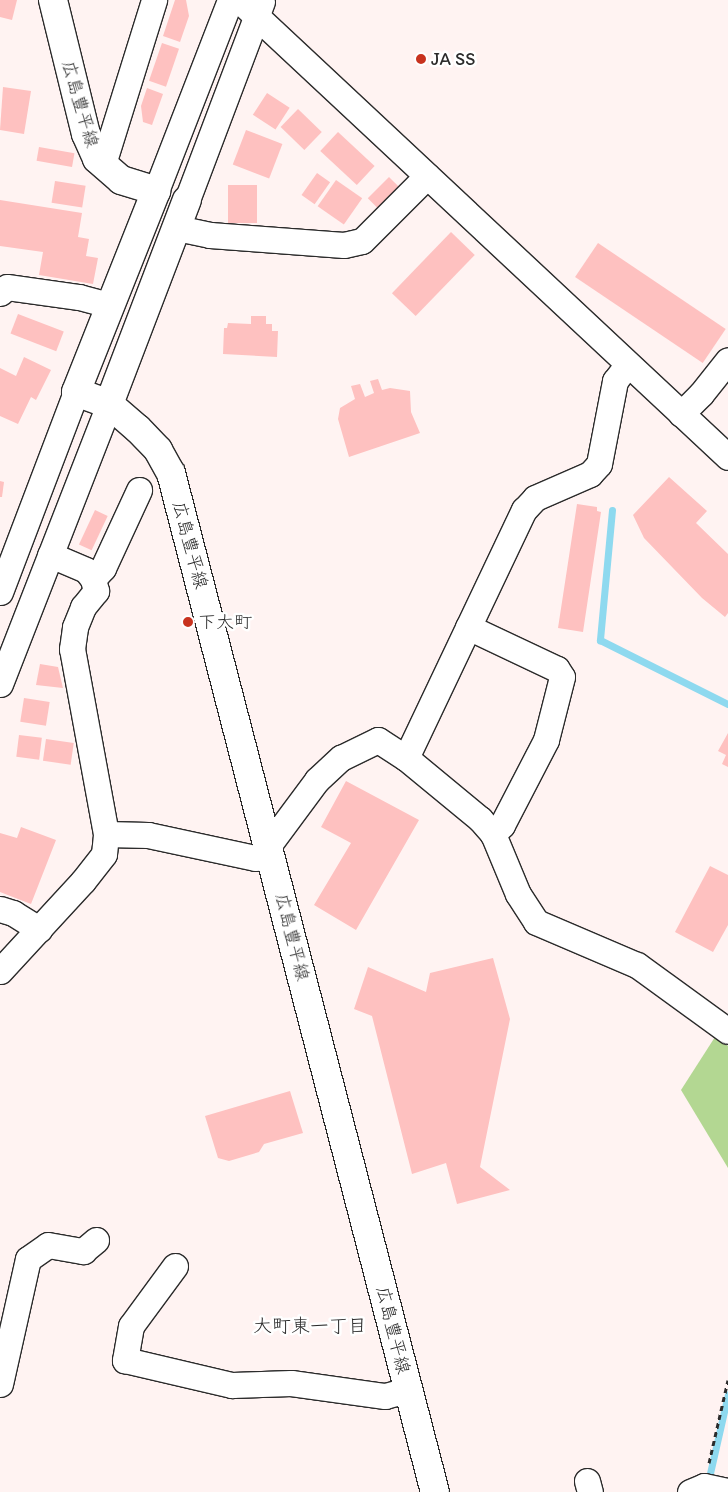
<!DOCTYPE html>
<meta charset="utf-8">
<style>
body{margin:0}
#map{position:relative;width:728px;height:1492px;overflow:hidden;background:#fff3f2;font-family:Itim,"Klee One",sans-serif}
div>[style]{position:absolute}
.green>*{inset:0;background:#b3d792}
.stream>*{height:7px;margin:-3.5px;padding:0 3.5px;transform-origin:3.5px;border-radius:3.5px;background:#8ed9ef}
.building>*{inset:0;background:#fec1c0;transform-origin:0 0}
.path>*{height:3px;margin-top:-1.5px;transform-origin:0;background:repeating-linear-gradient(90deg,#2b2b2b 0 5px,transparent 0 9px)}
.roads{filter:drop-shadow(1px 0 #2b2b2b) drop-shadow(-1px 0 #2b2b2b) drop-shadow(0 1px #2b2b2b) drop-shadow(0 -1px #2b2b2b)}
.minor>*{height:25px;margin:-12.5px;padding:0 12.5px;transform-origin:12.5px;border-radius:12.5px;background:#fff}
.major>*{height:28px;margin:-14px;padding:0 14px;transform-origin:14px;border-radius:14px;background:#fff}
.dots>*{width:14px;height:14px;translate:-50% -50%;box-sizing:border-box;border:2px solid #fff;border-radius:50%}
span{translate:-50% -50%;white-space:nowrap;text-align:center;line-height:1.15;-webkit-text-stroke:5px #fff;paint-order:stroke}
.poi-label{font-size:18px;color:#2b2b2b}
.left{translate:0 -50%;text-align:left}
.street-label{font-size:18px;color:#2b2b2b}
.neighbourhood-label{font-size:19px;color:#2b2b2b}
</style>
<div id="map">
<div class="green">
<div style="clip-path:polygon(715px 1037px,728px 1046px,728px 1168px,681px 1090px)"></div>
</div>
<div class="stream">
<div style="left:612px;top:510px;width:131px;rotate:95.3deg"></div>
<div style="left:600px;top:640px;width:143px;rotate:26.6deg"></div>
<div style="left:708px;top:1482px;width:90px;rotate:-77.2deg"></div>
</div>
<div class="building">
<div style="clip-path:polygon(0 0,17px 0,12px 20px,0 17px)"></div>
<div style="clip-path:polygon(175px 0,186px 0,189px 16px,180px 42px,163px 36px)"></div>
<div style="left:162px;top:43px;width:18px;height:40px;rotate:19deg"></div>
<div style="clip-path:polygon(3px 87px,31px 91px,24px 134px,0 130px)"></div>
<div style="clip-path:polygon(147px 88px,163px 94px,152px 125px,143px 122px,141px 106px)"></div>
<div style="left:267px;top:93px;width:27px;height:26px;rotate:33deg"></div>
<div style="left:298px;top:109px;width:33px;height:25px;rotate:44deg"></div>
<div style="left:246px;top:130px;width:39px;height:37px;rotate:21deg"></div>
<div style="left:338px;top:132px;width:50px;height:26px;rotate:43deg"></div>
<div style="left:39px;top:147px;width:36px;height:14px;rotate:10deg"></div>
<div style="left:317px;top:173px;width:16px;height:27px;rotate:35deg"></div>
<div style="left:389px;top:177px;width:16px;height:30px;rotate:45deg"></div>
<div style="left:336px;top:180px;width:32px;height:32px;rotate:35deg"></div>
<div style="left:55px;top:181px;width:31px;height:22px;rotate:9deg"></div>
<div style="left:228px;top:185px;width:29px;height:38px"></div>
<div style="clip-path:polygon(0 200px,82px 213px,78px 237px,89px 239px,86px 256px,98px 258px,93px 284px,39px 275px,43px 252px,0 246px)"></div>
<div style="left:451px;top:232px;width:33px;height:85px;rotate:44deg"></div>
<div style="left:598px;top:243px;width:154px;height:41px;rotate:34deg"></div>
<div style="left:18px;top:314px;width:49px;height:21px;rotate:21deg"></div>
<div style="clip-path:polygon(251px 316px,266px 316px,266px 324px,272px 324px,272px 331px,278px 331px,277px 357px,223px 354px,224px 328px,227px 328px,228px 323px,251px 324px)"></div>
<div style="clip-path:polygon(24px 357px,51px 370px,36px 400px,31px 397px,18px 424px,0 416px,0 368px,16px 376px)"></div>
<div style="clip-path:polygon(378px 379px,382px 390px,390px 388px,410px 391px,411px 412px,420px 433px,349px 457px,338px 419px,340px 408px,355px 399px,351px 386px,360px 384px,365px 397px,374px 393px,370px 381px)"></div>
<div style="clip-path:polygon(669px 477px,707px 511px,696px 523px,728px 554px,728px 613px,725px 617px,702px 598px,644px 538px,633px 515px)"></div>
<div style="clip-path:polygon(0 481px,4px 482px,2px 497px,0 497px)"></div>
<div style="clip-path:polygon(577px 504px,597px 507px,597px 511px,601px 512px,583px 632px,558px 628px)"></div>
<div style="left:95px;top:510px;width:14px;height:38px;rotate:25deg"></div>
<div style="clip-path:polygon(40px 664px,58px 667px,63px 688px,36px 685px)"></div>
<div style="left:24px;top:698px;width:26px;height:24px;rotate:9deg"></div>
<div style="clip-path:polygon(728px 733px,728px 767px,722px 764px,726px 755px,718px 751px)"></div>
<div style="left:19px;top:735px;width:23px;height:22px;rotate:7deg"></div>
<div style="left:46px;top:739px;width:28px;height:22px;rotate:8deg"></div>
<div style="clip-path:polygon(346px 781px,419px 820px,356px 930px,314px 905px,351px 843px,321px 827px)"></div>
<div style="clip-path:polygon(21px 827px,56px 840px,31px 904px,0 892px,0 833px,17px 838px)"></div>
<div style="clip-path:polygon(710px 866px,728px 875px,728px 925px,713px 952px,675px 932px)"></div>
<div style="clip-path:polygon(493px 958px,510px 1019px,480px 1167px,510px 1190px,457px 1204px,446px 1163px,412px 1174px,372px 1016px,354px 1009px,368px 967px,426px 992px,430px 973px)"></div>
<div style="clip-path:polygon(290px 1091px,303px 1133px,264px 1144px,259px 1152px,229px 1161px,218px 1158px,205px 1116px)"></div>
</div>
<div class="path">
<div style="left:709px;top:1463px;width:85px;rotate:-77.1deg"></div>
</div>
<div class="roads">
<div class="minor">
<div style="left:239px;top:0;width:669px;rotate:43.06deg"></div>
<div style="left:103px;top:164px;width:172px;rotate:-72.7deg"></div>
<div style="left:156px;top:191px;width:205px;rotate:-68.8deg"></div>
<div style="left:187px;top:200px;width:212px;rotate:-69.3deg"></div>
<div style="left:177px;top:228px;width:34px;rotate:12deg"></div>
<div style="left:210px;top:235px;width:134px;rotate:4.3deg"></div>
<div style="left:344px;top:245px;width:18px;rotate:-13deg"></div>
<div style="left:362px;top:241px;width:92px;rotate:-45deg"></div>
<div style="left:0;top:293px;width:9px;rotate:-41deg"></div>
<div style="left:7px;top:287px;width:73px;rotate:7.9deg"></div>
<div style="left:79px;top:297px;width:31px;rotate:15deg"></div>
<div style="left:681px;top:414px;width:28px;rotate:-45deg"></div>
<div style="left:701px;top:394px;width:43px;rotate:-51.5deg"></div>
<div style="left:93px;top:579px;width:15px;rotate:-48deg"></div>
<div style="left:103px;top:568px;width:86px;rotate:-65.2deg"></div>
<div style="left:0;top:592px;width:214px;rotate:-69.2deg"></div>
<div style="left:468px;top:627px;width:98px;rotate:25.3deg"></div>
<div style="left:557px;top:669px;width:9px;rotate:58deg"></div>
<div style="left:562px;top:677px;width:65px;rotate:104.3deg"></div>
<div style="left:546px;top:740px;width:96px;rotate:117.4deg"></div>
<div style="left:502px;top:825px;width:13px;rotate:135deg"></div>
<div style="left:0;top:684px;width:300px;rotate:-68.7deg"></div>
<div style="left:406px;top:758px;width:275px;rotate:-64.6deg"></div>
<div style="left:524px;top:510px;width:16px;rotate:-47deg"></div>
<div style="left:535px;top:498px;width:60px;rotate:-23.6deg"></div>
<div style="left:590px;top:474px;width:13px;rotate:-48deg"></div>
<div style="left:599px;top:464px;width:85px;rotate:-79.1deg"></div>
<div style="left:615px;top:381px;width:21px;rotate:-53deg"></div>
<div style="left:106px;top:834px;width:42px;rotate:1.4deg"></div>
<div style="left:148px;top:835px;width:109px;rotate:12.1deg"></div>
<div style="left:255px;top:858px;width:16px;rotate:-4deg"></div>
<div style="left:268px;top:846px;width:82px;rotate:-53.4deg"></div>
<div style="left:317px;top:780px;width:33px;rotate:-43deg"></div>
<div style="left:341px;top:758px;width:41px;rotate:-25.9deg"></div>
<div style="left:378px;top:740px;width:33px;rotate:33deg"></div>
<div style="left:406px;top:758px;width:96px;rotate:39.5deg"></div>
<div style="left:480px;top:819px;width:20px;rotate:49deg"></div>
<div style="left:493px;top:834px;width:65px;rotate:67.4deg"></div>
<div style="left:518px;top:894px;width:33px;rotate:57deg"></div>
<div style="left:536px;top:922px;width:110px;rotate:23.1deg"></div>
<div style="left:637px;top:965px;width:112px;rotate:36deg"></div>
<div style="left:0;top:909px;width:14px;rotate:17deg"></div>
<div style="left:13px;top:913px;width:31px;rotate:32deg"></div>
<div style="left:0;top:971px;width:122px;rotate:-47.3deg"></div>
<div style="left:83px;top:881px;width:34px;rotate:-52deg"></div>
<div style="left:104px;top:854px;width:20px;rotate:-84deg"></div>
<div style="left:106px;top:834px;width:188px;rotate:-100.4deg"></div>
<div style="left:72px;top:649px;width:22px;rotate:-82deg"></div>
<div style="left:75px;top:627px;width:22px;rotate:-68deg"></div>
<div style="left:83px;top:607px;width:21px;rotate:-51deg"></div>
<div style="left:96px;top:591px;width:12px;rotate:-104deg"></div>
<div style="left:93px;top:579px;width:11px;rotate:-128deg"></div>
<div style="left:86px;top:570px;width:39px;rotate:-157deg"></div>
<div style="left:175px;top:1266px;width:74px;rotate:126.3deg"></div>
<div style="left:131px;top:1326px;width:35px;rotate:100deg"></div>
<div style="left:125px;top:1360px;width:110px;rotate:13.2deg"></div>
<div style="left:232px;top:1385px;width:59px;rotate:-1.9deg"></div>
<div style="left:291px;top:1383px;width:95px;rotate:7.9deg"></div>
<div style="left:385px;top:1396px;width:24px;rotate:-15deg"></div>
<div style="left:0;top:1384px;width:128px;rotate:-77.4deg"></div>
<div style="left:28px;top:1259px;width:24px;rotate:-35deg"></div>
<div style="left:48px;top:1245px;width:36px;rotate:10deg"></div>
<div style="left:83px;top:1251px;width:17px;rotate:-40deg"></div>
<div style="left:587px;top:1481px;width:11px;rotate:75deg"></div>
<div style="left:690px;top:1492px;width:15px;rotate:-23deg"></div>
<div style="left:704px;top:1486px;width:25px;rotate:12deg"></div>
</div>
<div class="major">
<div style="left:53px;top:0;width:138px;rotate:76.2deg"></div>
<div style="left:86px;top:134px;width:27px;rotate:66deg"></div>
<div style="left:97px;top:159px;width:32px;rotate:41deg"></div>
<div style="left:121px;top:180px;width:37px;rotate:17deg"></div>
<div style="left:156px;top:191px;width:216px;rotate:111.7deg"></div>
<div style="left:76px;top:392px;width:35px;rotate:20deg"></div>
<div style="left:109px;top:404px;width:38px;rotate:41deg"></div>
<div style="left:138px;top:429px;width:29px;rotate:46deg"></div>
<div style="left:158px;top:450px;width:26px;rotate:61deg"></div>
<div style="left:171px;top:473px;width:1053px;rotate:75.48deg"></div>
<div style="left:109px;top:404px;width:218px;rotate:-69.1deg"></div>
</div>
</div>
<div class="dots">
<div style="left:421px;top:59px;background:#c8321e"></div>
<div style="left:188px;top:622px;background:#c8321e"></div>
</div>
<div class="poi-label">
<span class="left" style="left:431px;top:59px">JA SS</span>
<span class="left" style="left:198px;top:622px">下大町</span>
</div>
<div class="street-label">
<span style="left:80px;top:104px;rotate:74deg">広島豊平線</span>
<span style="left:190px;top:545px;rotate:75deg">広島豊平線</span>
<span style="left:292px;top:937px;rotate:76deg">広島豊平線</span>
<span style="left:393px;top:1330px;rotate:76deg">広島豊平線</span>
</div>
<div class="neighbourhood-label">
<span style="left:310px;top:1326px">大町東一丁目</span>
</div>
</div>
